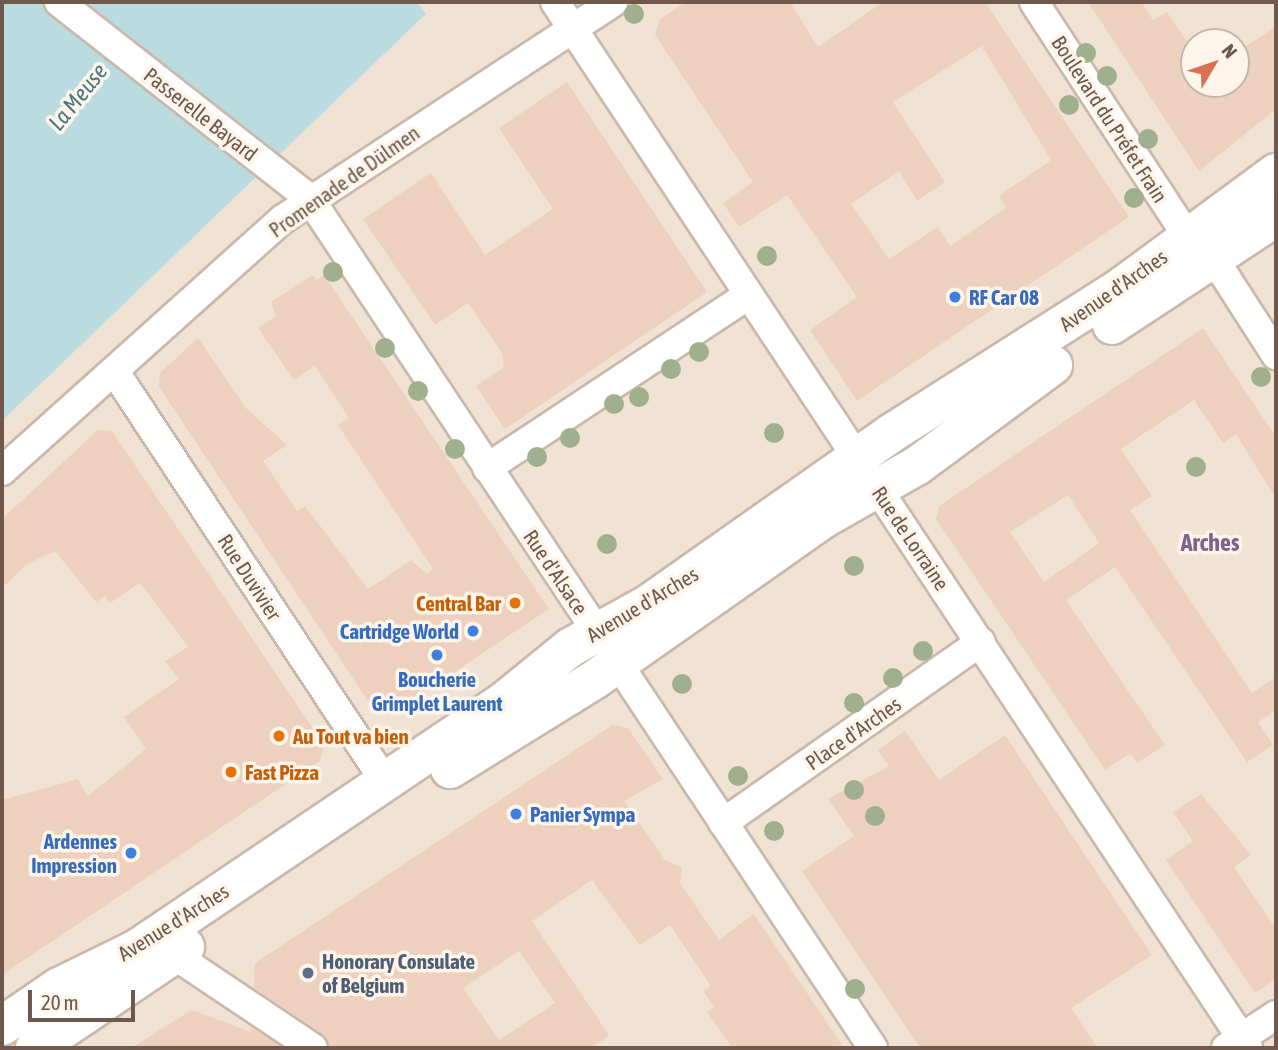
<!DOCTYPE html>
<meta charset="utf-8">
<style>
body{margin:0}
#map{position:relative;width:1278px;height:1050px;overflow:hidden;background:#faf1e4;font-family:"Asap Condensed",sans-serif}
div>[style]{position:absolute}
.residential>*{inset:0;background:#f1e3d3}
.water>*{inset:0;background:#badce1}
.building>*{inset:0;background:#edd1be}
.roads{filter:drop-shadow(2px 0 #cab9ab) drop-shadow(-2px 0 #cab9ab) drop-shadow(0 2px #cab9ab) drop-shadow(0 -2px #cab9ab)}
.street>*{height:28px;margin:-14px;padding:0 14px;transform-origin:14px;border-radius:14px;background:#fff}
.secondary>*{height:38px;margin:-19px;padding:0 19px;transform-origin:19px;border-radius:19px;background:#fff}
.trees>*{width:20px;height:20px;margin:-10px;border-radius:50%;background:#a0b08e}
.dots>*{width:19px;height:19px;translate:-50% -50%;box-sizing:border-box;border:4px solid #fdf5ea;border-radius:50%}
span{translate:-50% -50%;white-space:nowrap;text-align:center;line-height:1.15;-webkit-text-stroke:7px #fdf5ea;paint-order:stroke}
.street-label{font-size:21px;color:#70594c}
.shop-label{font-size:21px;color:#366cbe;font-weight:700}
.left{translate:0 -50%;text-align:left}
.right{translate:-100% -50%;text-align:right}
.food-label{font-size:21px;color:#c56008;font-weight:700}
.service-label{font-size:21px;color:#4e5e75;font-weight:700}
.water-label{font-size:23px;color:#487881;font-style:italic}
.quarter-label{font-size:24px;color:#7e648c;font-weight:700}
.frame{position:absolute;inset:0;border:4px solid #70594c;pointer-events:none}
.north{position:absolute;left:1180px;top:28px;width:70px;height:70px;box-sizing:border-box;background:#fdf5ea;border:2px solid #c5b7ab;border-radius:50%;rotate:51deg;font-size:19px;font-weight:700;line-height:28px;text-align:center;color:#70594c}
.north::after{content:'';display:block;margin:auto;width:24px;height:32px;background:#d97154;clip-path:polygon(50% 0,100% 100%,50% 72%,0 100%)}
.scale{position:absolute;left:28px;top:990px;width:107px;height:32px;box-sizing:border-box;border:4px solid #70594c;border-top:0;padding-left:9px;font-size:21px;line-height:24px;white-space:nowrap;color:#70594c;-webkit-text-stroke:5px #fdf5ea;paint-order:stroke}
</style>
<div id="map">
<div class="residential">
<div style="clip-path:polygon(evenodd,417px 2px,1276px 2px,1276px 1048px,2px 1048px,2px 421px,426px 14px,417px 2px,1194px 42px,1236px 42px,1236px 84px,1194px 84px,1194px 42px)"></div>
</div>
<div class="water">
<div style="clip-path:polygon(2px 2px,417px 2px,426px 14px,2px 421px)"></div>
</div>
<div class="building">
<div style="clip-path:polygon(evenodd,686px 2px,790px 2px,818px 47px,883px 2px,985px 2px,1129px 217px,857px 401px,810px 330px,857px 297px,787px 195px,739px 227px,723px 203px,753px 182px,655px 35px,660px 19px,686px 2px,982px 46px,1051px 160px,999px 196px,1006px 208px,950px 246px,938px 227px,889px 259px,851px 204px,899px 171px,917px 201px,945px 182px,893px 102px,982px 46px)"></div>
<div style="clip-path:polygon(1088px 2px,1141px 2px,1153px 20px,1167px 12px,1194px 52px,1194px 84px,1236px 84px,1236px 53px,1276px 26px,1276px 109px,1199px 171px)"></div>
<div style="clip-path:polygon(567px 82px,707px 292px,505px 429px,476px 386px,504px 367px,502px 353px,468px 303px,435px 325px,363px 219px,431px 173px,485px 255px,553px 209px,499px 128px)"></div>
<div style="clip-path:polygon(313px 275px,317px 280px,324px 275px,549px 609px,390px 715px,376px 713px,159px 387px,160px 373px,198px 338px,246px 408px,287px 445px,263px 461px,297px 511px,305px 506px,368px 589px,411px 560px,427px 574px,433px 569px,338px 425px,349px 418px,315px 366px,294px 380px,258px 328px,276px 316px,271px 302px)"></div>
<div style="clip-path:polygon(evenodd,1203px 328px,1276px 437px,1276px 499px,1236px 434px,1223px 443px,1194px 400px,1121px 449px,1152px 496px,1130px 510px,1252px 693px,1276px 677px,1276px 710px,1258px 722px,1273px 745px,1247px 762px,1115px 567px,1066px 600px,1165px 745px,1137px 763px,1130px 753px,1105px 770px,936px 519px,939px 506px,1203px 328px,1068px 495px,1099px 543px,1044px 582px,1010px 532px,1068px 495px)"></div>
<div style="clip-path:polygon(98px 430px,112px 431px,324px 745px,320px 761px,2px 975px,2px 800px,78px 779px,88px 796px,146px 749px,124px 717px,179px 679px,165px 661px,188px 647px,140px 583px,110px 603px,105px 596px,96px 602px,55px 551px,26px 565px,2px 588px,2px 519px)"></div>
<div style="clip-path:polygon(evenodd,613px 725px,628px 728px,663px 779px,624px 801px,665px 860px,682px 867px,680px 883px,719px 940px,754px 914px,844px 1048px,732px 1048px,707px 1012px,714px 1007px,703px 991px,711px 986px,670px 925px,640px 945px,592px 880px,532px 921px,609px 1035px,592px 1048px,330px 1048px,322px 1034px,254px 988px,255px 963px,613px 725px,519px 951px,555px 1003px,499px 1040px,463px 988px,519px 951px)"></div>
<div style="clip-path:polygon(905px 731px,939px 780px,1005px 735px,1152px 955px,1071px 1008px,1098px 1048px,920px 1048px,802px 871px,854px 836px,828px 799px,889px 766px,878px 750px)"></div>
<div style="clip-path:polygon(1201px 794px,1251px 855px,1234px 867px,1276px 929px,1276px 979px,1255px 993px,1166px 860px,1193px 841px,1173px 812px)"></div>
<div style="clip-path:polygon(192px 1010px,251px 1032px,251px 1027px,283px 1048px,131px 1048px)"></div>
</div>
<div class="roads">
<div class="street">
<div style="left:59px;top:2px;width:319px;rotate:38.1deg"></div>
<div style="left:310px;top:199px;width:1019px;rotate:56.45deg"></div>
<div style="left:555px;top:2px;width:1255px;rotate:56.47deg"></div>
<div style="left:1034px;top:2px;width:280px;rotate:56.8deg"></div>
<div style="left:1216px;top:262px;width:111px;rotate:57.2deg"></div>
<div style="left:115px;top:372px;width:491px;rotate:56.6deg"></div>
<div style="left:487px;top:468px;width:313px;rotate:-33.5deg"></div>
<div style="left:2px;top:471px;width:377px;rotate:-41.9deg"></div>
<div style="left:283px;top:219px;width:395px;rotate:-33.3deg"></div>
<div style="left:723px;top:823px;width:315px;rotate:-35.1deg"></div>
<div style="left:174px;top:955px;width:167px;rotate:33.8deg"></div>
<div style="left:1226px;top:1048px;width:60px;rotate:-33.4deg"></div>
</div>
<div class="secondary">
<div style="left:1112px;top:325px;width:196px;rotate:-33.4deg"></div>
<div style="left:450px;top:769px;width:169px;rotate:-31.7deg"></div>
<div style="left:594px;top:680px;width:280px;rotate:-35.1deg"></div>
<div style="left:823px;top:519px;width:109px;rotate:-29.6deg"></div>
<div style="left:918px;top:465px;width:168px;rotate:-36.5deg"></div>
<div style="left:2px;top:1026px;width:69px;rotate:-34.4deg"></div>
<div style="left:59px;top:987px;width:87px;rotate:-26deg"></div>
<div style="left:137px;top:949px;width:440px;rotate:-34deg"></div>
<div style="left:502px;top:703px;width:89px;rotate:-39.1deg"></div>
<div style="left:571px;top:647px;width:87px;rotate:-28.9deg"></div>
<div style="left:647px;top:605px;width:297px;rotate:-35.1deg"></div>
<div style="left:890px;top:434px;width:272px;rotate:-32.4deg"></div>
<div style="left:1120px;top:288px;width:194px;rotate:-36.4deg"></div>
<div style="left:35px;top:1048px;width:181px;rotate:-34deg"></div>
</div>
</div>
<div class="trees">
<div style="left:634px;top:14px"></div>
<div style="left:1086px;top:53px"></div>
<div style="left:1107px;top:76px"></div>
<div style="left:1069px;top:105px"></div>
<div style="left:1148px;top:139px"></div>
<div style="left:1134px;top:198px"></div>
<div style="left:767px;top:256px"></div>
<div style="left:333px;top:272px"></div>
<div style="left:385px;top:348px"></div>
<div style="left:699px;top:352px"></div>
<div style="left:671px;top:369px"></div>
<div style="left:1261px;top:377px"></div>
<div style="left:418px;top:391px"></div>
<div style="left:639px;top:397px"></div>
<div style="left:614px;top:404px"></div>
<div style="left:774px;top:433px"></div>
<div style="left:570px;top:438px"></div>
<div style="left:455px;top:449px"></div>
<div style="left:537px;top:457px"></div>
<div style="left:1196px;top:467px"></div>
<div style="left:607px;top:544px"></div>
<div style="left:854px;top:566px"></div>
<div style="left:923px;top:651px"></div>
<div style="left:893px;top:678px"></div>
<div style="left:682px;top:684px"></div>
<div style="left:854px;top:703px"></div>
<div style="left:738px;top:776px"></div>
<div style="left:854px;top:790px"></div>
<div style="left:875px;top:816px"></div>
<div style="left:774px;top:831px"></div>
<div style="left:855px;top:989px"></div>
</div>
<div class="dots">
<div style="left:955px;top:297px;background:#3f7fe0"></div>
<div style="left:515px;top:603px;background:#e8710a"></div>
<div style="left:473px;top:631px;background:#3f7fe0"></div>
<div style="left:437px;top:655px;background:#3f7fe0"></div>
<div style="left:279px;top:736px;background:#e8710a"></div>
<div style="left:231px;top:772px;background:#e8710a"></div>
<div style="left:516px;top:814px;background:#3f7fe0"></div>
<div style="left:131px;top:853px;background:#3f7fe0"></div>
<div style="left:308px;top:973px;background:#5c6f8a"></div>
</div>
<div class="street-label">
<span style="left:201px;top:114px;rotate:38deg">Passerelle Bayard</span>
<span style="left:1110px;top:119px;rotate:57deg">Boulevard du Préfet Frain</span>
<span style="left:344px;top:181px;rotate:-35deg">Promenade de Dülmen</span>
<span style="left:1113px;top:290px;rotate:-35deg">Avenue d'Arches</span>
<span style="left:911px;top:538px;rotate:56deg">Rue de Lorraine</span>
<span style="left:556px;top:572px;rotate:56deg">Rue d'Alsace</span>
<span style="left:250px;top:577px;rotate:57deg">Rue Duvivier</span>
<span style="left:642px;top:604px;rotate:-31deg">Avenue d'Arches</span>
<span style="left:853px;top:733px;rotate:-35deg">Place d'Arches</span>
<span style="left:173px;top:922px;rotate:-32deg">Avenue d'Arches</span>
</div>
<div class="shop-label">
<span class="left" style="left:969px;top:297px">RF Car 08</span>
<span class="right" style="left:459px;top:631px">Cartridge World</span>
<span style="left:437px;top:691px">Boucherie<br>Grimplet Laurent</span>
<span class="left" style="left:530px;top:814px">Panier Sympa</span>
<span class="right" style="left:117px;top:853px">Ardennes<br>Impression</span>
</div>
<div class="food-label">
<span class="right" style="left:501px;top:603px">Central Bar</span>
<span class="left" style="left:293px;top:736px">Au Tout va bien</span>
<span class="left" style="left:245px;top:772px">Fast Pizza</span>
</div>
<div class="service-label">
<span class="left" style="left:322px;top:973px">Honorary Consulate<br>of Belgium</span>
</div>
<div class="water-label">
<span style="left:78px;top:97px;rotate:-51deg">La Meuse</span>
</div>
<div class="quarter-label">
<span style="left:1210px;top:543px">Arches</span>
</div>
<div class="frame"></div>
<div class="north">N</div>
<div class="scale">20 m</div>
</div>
